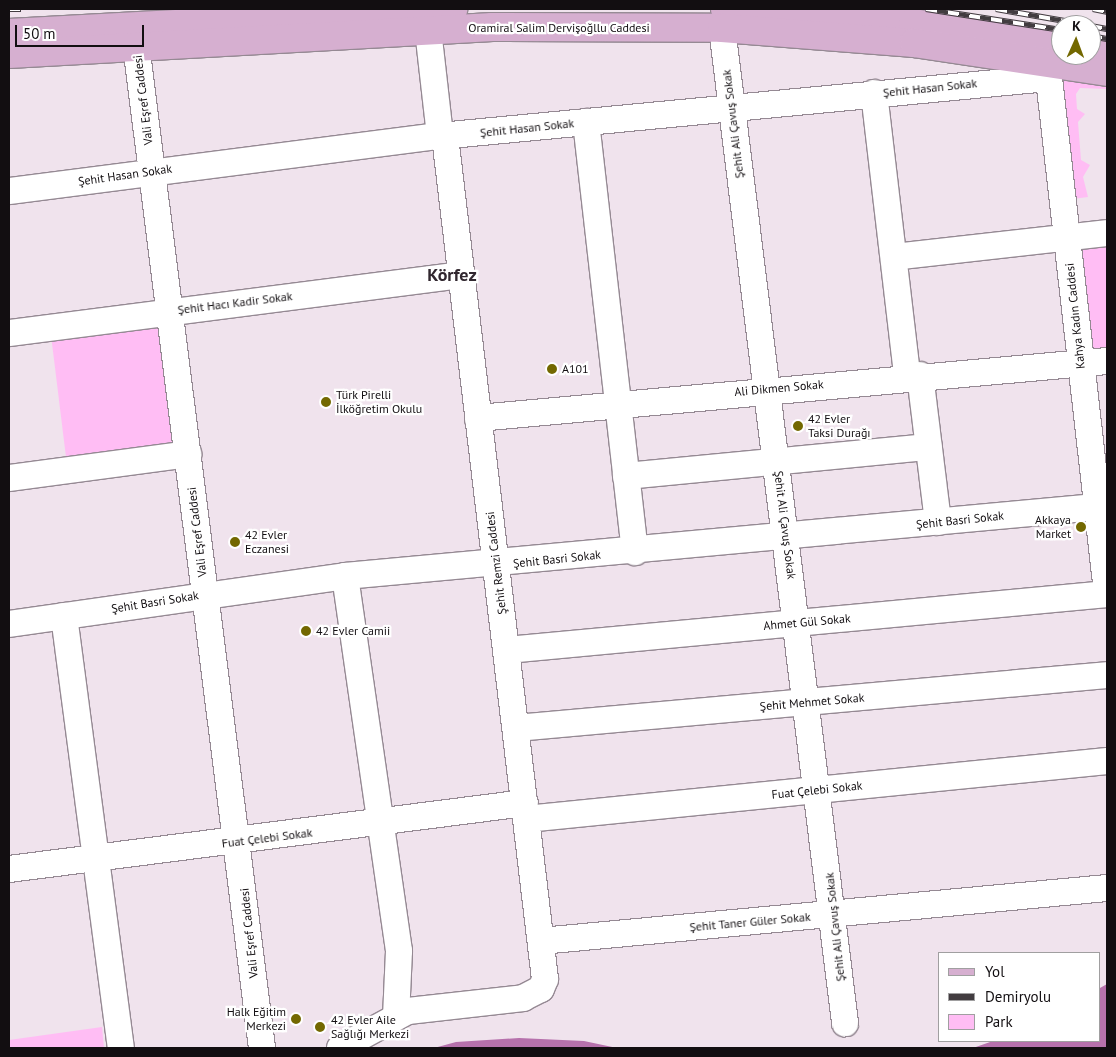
<!DOCTYPE html>
<meta charset="utf-8">
<style>
body{margin:0}
#map{position:relative;width:1116px;height:1057px;overflow:hidden;background:#f0e3ed;font-family:"PT Sans",sans-serif}
div>[style]{position:absolute}
.green>*{inset:0;background:#ffbdf4;transform-origin:0 0}
.water>*{inset:0;background:#b671ac}
.roads{filter:drop-shadow(1px 0 #958993) drop-shadow(-1px 0 #958993) drop-shadow(0 1px #958993) drop-shadow(0 -1px #958993)}
.minor>*{height:26px;margin:-13px;padding:0 13px;transform-origin:13px;border-radius:13px;background:#fff}
.major>*{height:28px;margin:-14px;padding:0 14px;transform-origin:14px;border-radius:14px;background:#d6afd0}
.rail>*{height:5.5px;margin-top:-2.75px;transform-origin:0;background:repeating-linear-gradient(90deg,#fff 0 11px,#423c40 0 22px);box-sizing:border-box;border-block:1px solid #423c40}
.dots>*{width:14px;height:14px;translate:-50% -50%;box-sizing:border-box;border:2px solid #fff;border-radius:50%}
span{translate:-50% -50%;white-space:nowrap;text-align:center;line-height:1.15;-webkit-text-stroke:4.5px #fff;paint-order:stroke}
.street-label{font-size:12px;color:#120e11}
.poi-label{font-size:12px;color:#120e11}
.left{translate:0 -50%;text-align:left}
.right{translate:-100% -50%;text-align:right}
.district-label{font-size:18px;color:#31272f;font-weight:700}
.frame{position:absolute;inset:0;border:10px solid #120e11;pointer-events:none}
.legend{position:absolute;left:938px;top:952px;width:162px;height:90px;box-sizing:border-box;background:#fff;border:1px solid #a09fa0;margin:0;padding:6px 9px;list-style:none;font-size:15px;color:#120e11}
.legend li{display:flex;align-items:center;gap:10px;height:25px}
.legend b{width:25px;border:1px solid #a09fa0}
.north{position:absolute;left:1051px;top:15px;width:50px;height:50px;box-sizing:border-box;background:#fff;border:1px solid #a09fa0;border-radius:50%;rotate:2deg;font-size:14px;font-weight:700;line-height:20px;text-align:center;color:#120e11}
.north::after{content:'';display:block;margin:auto;width:18px;height:22px;background:#736800;clip-path:polygon(50% 0,100% 100%,50% 72%,0 100%)}
.scale{position:absolute;left:15px;top:25px;width:129px;height:22px;box-sizing:border-box;border:2px solid #120e11;border-top:0;padding-left:6px;font-size:15px;line-height:18px;white-space:nowrap;color:#120e11;-webkit-text-stroke:4px #fff;paint-order:stroke}
</style>
<div id="map">
<div class="green">
<div style="clip-path:polygon(1062px 73px,1107px 83px,1107px 89px,1080px 88px,1076px 94px,1077px 109px,1085px 114px,1078px 122px,1081px 160px,1090px 165px,1083px 177px,1088px 197px,1072px 199px)"></div>
<div style="clip-path:polygon(1107px 244px,1107px 353px,1093px 355px,1078px 247px)"></div>
<div style="left:162px;top:320px;width:129px;height:112px;rotate:83deg"></div>
<div style="clip-path:polygon(102px 1027px,104px 1048px,9px 1048px,9px 1040px)"></div>
</div>
<div class="water">
<div style="clip-path:polygon(1107px 984px,1107px 1048px,973px 1048px,993px 1041px,1100px 1041px,1100px 988px)"></div>
<div style="clip-path:polygon(519px 1038px,584px 1041px,617px 1048px,434px 1048px,456px 1042px)"></div>
</div>
<div class="roads">
<div class="minor">
<div style="left:722px;top:28px;width:1003px;rotate:82.95deg"></div>
<div style="left:428px;top:30px;width:107px;rotate:83.5deg"></div>
<div style="left:136px;top:45px;width:1011px;rotate:82.84deg"></div>
<div style="left:1047px;top:61px;width:534px;rotate:83.55deg"></div>
<div style="left:874px;top:93px;width:285px;rotate:83.3deg"></div>
<div style="left:586px;top:122px;width:433px;rotate:83.5deg"></div>
<div style="left:9px;top:191px;width:434px;rotate:-7.3deg"></div>
<div style="left:440px;top:136px;width:611px;rotate:-5.45deg"></div>
<div style="left:894px;top:257px;width:214px;rotate:-6.4deg"></div>
<div style="left:9px;top:333px;width:456px;rotate:-7.3deg"></div>
<div style="left:920px;top:375px;width:148px;rotate:83deg"></div>
<div style="left:478px;top:418px;width:632px;rotate:-5.18deg"></div>
<div style="left:626px;top:476px;width:304px;rotate:-5.5deg"></div>
<div style="left:9px;top:478px;width:181px;rotate:-7.6deg"></div>
<div style="left:345px;top:576px;width:379px;rotate:81.8deg"></div>
<div style="left:399px;top:951px;width:66px;rotate:92.6deg"></div>
<div style="left:64px;top:616px;width:436px;rotate:82.5deg"></div>
<div style="left:9px;top:624px;width:339px;rotate:-8.1deg"></div>
<div style="left:345px;top:576px;width:765px;rotate:-5.25deg"></div>
<div style="left:507px;top:650px;width:603px;rotate:-5.33deg"></div>
<div style="left:516px;top:728px;width:593px;rotate:-5.12deg"></div>
<div style="left:526px;top:819px;width:584px;rotate:-5.7deg"></div>
<div style="left:9px;top:869px;width:520px;rotate:-7.29deg"></div>
<div style="left:541px;top:941px;width:568px;rotate:-5.35deg"></div>
<div style="left:340px;top:1048px;width:77px;rotate:-28.6deg"></div>
<div style="left:408px;top:1011px;width:116px;rotate:-6.4deg"></div>
<div style="left:523px;top:998px;width:20px;rotate:-27deg"></div>
<div style="left:541px;top:989px;width:11px;rotate:-68deg"></div>
<div style="left:545px;top:979px;width:849px;rotate:-96.77deg"></div>
</div>
<div class="major">
<div style="left:725px;top:9px;width:189px;rotate:4.3deg"></div>
<div style="left:913px;top:23px;width:149px;rotate:7.7deg"></div>
<div style="left:9px;top:33px;width:445px;rotate:-3.1deg"></div>
<div style="left:1091px;top:49px;width:16px;rotate:14deg"></div>
<div style="left:9px;top:54px;width:484px;rotate:-3.2deg"></div>
<div style="left:492px;top:27px;width:230px;rotate:0.2deg"></div>
<div style="left:722px;top:28px;width:193px;rotate:4.5deg"></div>
<div style="left:914px;top:43px;width:195px;rotate:8.5deg"></div>
</div>
</div>
<div class="rail">
<div style="left:9px;top:9px;width:12px"></div>
<div style="left:926px;top:9px;width:137px;rotate:8.8deg"></div>
<div style="left:996px;top:9px;width:93px;rotate:9.9deg"></div>
<div style="left:1093px;top:9px;width:14px;rotate:12deg"></div>
<div style="left:1091px;top:26px;width:16px;rotate:11deg"></div>
<div style="left:1091px;top:36px;width:16px;rotate:11deg"></div>
</div>
<div class="dots">
<div style="left:552px;top:369px;background:#736800"></div>
<div style="left:326px;top:402px;background:#736800"></div>
<div style="left:798px;top:426px;background:#736800"></div>
<div style="left:1081px;top:527px;background:#736800"></div>
<div style="left:235px;top:542px;background:#736800"></div>
<div style="left:306px;top:631px;background:#736800"></div>
<div style="left:296px;top:1019px;background:#736800"></div>
<div style="left:320px;top:1027px;background:#736800"></div>
</div>
<div class="street-label">
<span style="left:559px;top:28px">Oramiral Salim Dervişoğllu Caddesi</span>
<span style="left:930px;top:88px;rotate:-6deg">Şehit Hasan Sokak</span>
<span style="left:143px;top:100px;rotate:-97deg">Vali Eşref Caddesi</span>
<span style="left:733px;top:124px;rotate:-97deg">Şehit Ali Çavuş Sokak</span>
<span style="left:527px;top:128px;rotate:-6deg">Şehit Hasan Sokak</span>
<span style="left:125px;top:175px;rotate:-8deg">Şehit Hasan Sokak</span>
<span style="left:235px;top:303px;rotate:-7deg">Şehit Hacı Kadir Sokak</span>
<span style="left:1075px;top:316px;rotate:-96deg">Kahya Kadın Caddesi</span>
<span style="left:779px;top:388px;rotate:-5deg">Ali Dikmen Sokak</span>
<span style="left:960px;top:520px;rotate:-6deg">Şehit Basri Sokak</span>
<span style="left:785px;top:525px;rotate:83deg">Şehit Ali Çavuş Sokak</span>
<span style="left:197px;top:532px;rotate:-97deg">Vali Eşref Caddesi</span>
<span style="left:557px;top:559px;rotate:-6deg">Şehit Basri Sokak</span>
<span style="left:496px;top:563px;rotate:-97deg">Şehit Remzi Caddesi</span>
<span style="left:155px;top:602px;rotate:-9deg">Şehit Basri Sokak</span>
<span style="left:807px;top:622px;rotate:-5deg">Ahmet Gül Sokak</span>
<span style="left:812px;top:702px;rotate:-5deg">Şehit Mehmet Sokak</span>
<span style="left:817px;top:790px;rotate:-6deg">Fuat Çelebi Sokak</span>
<span style="left:267px;top:838px;rotate:-7deg">Fuat Çelebi Sokak</span>
<span style="left:750px;top:922px;rotate:-5deg">Şehit Taner Güler Sokak</span>
<span style="left:835px;top:927px;rotate:-96deg">Şehit Ali Çavuş Sokak</span>
<span style="left:249px;top:933px;rotate:-96deg">Vali Eşref Caddesi</span>
</div>
<div class="poi-label">
<span class="left" style="left:562px;top:369px">A101</span>
<span class="left" style="left:336px;top:402px">Türk Pirelli<br>İlköğretim Okulu</span>
<span class="left" style="left:808px;top:426px">42 Evler<br>Taksi Durağı</span>
<span class="right" style="left:1071px;top:527px">Akkaya<br>Market</span>
<span class="left" style="left:245px;top:542px">42 Evler<br>Eczanesi</span>
<span class="left" style="left:316px;top:631px">42 Evler Camii</span>
<span class="right" style="left:286px;top:1019px">Halk Eğitim<br>Merkezi</span>
<span class="left" style="left:331px;top:1027px">42 Evler Aile<br>Sağlığı Merkezi</span>
</div>
<div class="district-label">
<span style="left:452px;top:275px">Körfez</span>
</div>
<div class="frame"></div>
<ul class="legend">
<li><b style="height:6px;background:#d6afd0"></b>Yol</li>
<li><b style="height:6px;background:#423c40"></b>Demiryolu</li>
<li><b style="height:14px;background:#ffbdf4"></b>Park</li>
</ul>
<div class="north">K</div>
<div class="scale">50 m</div>
</div>
